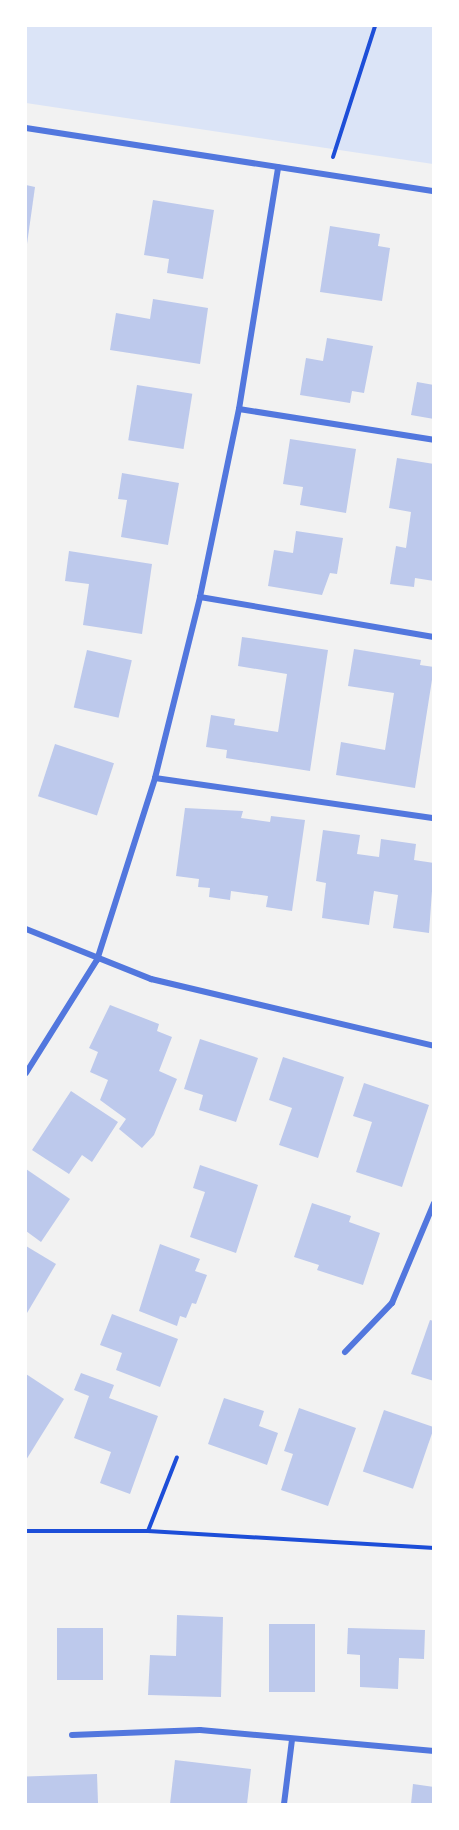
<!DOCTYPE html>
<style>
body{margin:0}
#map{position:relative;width:459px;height:1830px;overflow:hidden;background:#f2f2f2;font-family:"Public Sans",sans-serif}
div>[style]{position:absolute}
.green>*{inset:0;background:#dbe4f7}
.building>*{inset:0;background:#bdc9ec;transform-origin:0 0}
.path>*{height:4px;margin:-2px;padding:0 2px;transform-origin:2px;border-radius:2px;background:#1d4ed8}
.minor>*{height:6px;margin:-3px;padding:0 3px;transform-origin:3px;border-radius:3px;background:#5277de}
span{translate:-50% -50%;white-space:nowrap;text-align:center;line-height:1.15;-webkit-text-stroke:6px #fff;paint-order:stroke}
.frame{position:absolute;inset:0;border:27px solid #fff;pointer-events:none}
</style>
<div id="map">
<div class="green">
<div style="clip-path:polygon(26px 26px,433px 26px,433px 164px,26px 103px)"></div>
</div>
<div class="building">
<div style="clip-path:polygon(26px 185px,35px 187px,27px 244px,26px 244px)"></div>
<div style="clip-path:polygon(153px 200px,214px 210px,203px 279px,167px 273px,169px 259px,144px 255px)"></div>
<div style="clip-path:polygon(330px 226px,380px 234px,378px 246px,390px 248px,382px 301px,320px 292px)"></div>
<div style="clip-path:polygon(153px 299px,208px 308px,200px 364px,110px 350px,116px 313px,150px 319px)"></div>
<div style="clip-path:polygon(327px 338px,373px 346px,364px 393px,352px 391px,350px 403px,300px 395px,306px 358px,323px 361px)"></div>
<div style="clip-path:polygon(417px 382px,434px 385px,434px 419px,411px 415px)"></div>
<div style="left:137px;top:385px;width:56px;height:56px;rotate:9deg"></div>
<div style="clip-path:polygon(290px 439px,356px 449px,346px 513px,300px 505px,303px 487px,283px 484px)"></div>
<div style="clip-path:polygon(397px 458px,434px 464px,434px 581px,415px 578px,414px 587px,390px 584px,396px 546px,406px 548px,411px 512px,389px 508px)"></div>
<div style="clip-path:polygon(122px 473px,179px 483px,168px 545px,121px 537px,127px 500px,118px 499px)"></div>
<div style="clip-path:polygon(296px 531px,343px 538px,337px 574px,330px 573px,322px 595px,268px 586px,274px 550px,293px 553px)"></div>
<div style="clip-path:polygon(69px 551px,152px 564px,142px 634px,83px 625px,89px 584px,65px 581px)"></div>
<div style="clip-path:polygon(242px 637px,328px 650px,310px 771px,226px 758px,227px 750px,206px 747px,211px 715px,235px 719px,234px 725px,278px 732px,287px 674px,238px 666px)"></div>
<div style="clip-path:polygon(354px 649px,421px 660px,420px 665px,434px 667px,415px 788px,336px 775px,341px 742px,385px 750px,394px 693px,348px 686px)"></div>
<div style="left:87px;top:650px;width:46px;height:59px;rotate:13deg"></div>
<div style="left:55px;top:744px;width:62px;height:55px;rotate:18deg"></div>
<div style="clip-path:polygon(185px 808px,243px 811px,241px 818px,270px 822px,271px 816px,305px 820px,292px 911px,266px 907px,268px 896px,231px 891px,230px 900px,209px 897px,210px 888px,198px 887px,199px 879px,176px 876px)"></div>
<div style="clip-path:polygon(323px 830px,360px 835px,357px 854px,379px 857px,381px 839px,416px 844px,414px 860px,434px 863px,429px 933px,393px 928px,398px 895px,374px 891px,369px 925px,322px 918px,326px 883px,316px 881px)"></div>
<div style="clip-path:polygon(110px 1005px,159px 1024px,157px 1031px,172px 1037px,159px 1071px,177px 1079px,154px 1135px,142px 1148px,119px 1129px,126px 1119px,100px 1100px,108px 1080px,90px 1072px,98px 1052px,89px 1048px)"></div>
<div style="clip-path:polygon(200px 1039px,258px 1058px,236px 1122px,199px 1110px,203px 1095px,184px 1089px)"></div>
<div style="clip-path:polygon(283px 1057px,344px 1077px,318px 1158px,279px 1145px,292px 1108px,269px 1100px)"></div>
<div style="clip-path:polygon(364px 1083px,429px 1105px,402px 1187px,356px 1172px,372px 1122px,353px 1116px)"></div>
<div style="clip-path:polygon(71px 1091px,118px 1122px,92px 1162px,82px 1155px,69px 1174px,32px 1150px)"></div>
<div style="clip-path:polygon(200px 1165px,258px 1185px,236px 1253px,190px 1237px,205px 1192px,193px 1188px)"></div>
<div style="clip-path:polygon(26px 1169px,70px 1199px,41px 1242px,26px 1231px)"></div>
<div style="clip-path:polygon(312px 1203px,351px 1216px,349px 1222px,380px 1233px,363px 1285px,317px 1270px,319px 1265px,294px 1257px)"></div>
<div style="clip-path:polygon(160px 1244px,200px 1259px,195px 1271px,207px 1275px,196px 1304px,192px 1303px,186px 1318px,180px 1316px,177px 1326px,139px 1311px)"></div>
<div style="clip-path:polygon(26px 1246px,56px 1264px,27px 1313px,26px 1312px)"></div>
<div style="clip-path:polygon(112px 1314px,178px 1339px,160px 1387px,116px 1370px,122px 1353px,100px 1345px)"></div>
<div style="clip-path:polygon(430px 1320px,434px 1321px,434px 1381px,411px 1374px)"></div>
<div style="clip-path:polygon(81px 1373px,114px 1385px,109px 1398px,158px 1416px,130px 1494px,100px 1483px,111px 1452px,74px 1438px,89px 1396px,74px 1390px)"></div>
<div style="clip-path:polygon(26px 1374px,64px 1399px,26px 1460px)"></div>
<div style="clip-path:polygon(224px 1398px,264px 1411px,259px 1426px,278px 1433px,267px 1465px,208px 1444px)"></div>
<div style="clip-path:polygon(299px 1408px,356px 1428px,328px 1506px,281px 1490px,293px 1454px,284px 1451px)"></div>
<div style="left:384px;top:1410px;width:53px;height:65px;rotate:19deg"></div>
<div style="clip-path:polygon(177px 1615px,223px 1617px,221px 1697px,148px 1695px,150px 1655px,176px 1656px)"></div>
<div style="left:269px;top:1624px;width:46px;height:68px"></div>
<div style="left:57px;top:1628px;width:46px;height:52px"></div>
<div style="clip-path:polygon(348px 1628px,425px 1630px,424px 1659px,399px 1658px,398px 1689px,360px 1687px,360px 1655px,347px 1654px)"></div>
<div style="clip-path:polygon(175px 1760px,251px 1769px,247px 1804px,170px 1804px)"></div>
<div style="left:97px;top:1774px;width:30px;height:71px;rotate:88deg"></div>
<div style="clip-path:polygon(413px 1784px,434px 1787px,434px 1804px,411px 1804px)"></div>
</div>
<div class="path">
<div style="left:333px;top:157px;width:138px;rotate:-72.2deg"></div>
<div style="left:26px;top:1531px;width:122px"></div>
<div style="left:148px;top:1531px;width:287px;rotate:3.4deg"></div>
<div style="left:148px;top:1531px;width:79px;rotate:-68.6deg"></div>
</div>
<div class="minor">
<div style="left:26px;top:128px;width:413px;rotate:8.8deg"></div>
<div style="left:239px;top:409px;width:197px;rotate:9deg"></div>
<div style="left:200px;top:597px;width:237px;rotate:9.7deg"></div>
<div style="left:155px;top:778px;width:282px;rotate:8.2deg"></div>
<div style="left:26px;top:929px;width:135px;rotate:21.8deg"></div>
<div style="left:151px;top:979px;width:291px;rotate:13.3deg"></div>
<div style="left:26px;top:1073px;width:133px;rotate:-57.9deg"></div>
<div style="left:97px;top:960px;width:191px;rotate:-72.3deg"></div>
<div style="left:155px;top:778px;width:187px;rotate:-76deg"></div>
<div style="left:200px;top:597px;width:192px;rotate:-78.3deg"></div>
<div style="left:239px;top:409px;width:245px;rotate:-80.8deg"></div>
<div style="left:345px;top:1352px;width:68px;rotate:-46.2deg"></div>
<div style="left:392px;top:1303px;width:108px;rotate:-67.2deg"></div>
<div style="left:72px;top:1735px;width:128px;rotate:-2.2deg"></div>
<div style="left:200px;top:1730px;width:235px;rotate:5.1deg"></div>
<div style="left:284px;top:1804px;width:64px;rotate:-82.9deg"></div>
</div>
<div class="frame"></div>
</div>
